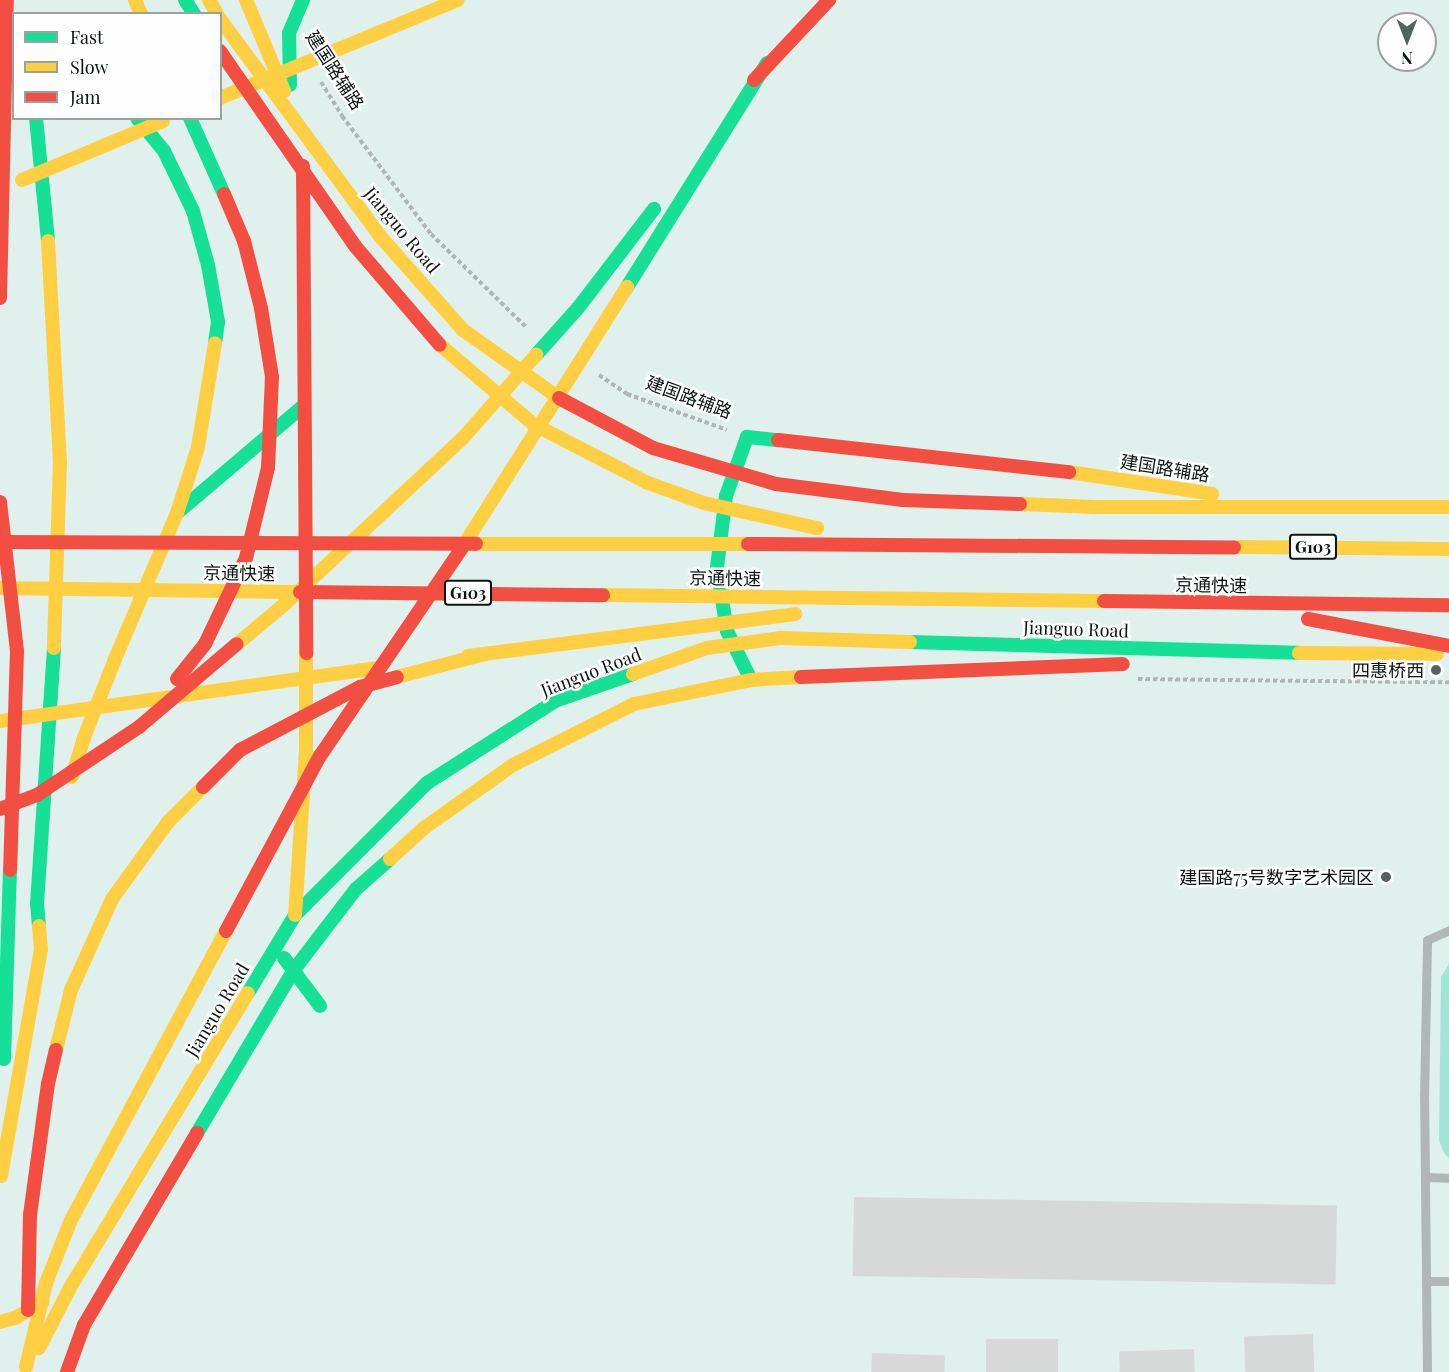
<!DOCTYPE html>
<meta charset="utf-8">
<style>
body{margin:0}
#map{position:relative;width:1449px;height:1372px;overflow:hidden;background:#e0f1ed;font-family:"Playfair Display","Noto Sans SC",serif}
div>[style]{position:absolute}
.green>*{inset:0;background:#a2e4d8}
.building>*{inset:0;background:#d7d8d8;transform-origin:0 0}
.path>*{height:4px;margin-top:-2px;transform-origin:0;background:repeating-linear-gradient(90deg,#afb6b4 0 4.5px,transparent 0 7.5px)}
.lane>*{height:9px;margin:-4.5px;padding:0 4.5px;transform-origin:4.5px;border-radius:4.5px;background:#b0b7b6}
.fast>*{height:14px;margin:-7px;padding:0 7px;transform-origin:7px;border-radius:7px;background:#16e098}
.slow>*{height:14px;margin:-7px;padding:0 7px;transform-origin:7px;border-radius:7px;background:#ffcf43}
.jam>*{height:14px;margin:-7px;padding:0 7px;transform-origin:7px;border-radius:7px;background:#f24e42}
.dots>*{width:16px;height:16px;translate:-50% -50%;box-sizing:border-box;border:3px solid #fdfefd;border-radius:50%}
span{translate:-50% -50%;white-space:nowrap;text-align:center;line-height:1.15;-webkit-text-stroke:5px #fdfefd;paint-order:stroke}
.shield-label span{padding:2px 4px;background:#fdfefd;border:2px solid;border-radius:4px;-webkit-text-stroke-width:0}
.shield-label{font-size:16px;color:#0a1513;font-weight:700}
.street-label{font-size:18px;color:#0a1513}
.poi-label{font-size:18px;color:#0a1513}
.right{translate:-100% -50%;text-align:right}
.legend{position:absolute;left:12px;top:12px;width:210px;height:108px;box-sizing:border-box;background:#fdfefd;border:2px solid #9ca19f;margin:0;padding:8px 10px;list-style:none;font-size:18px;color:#0a1513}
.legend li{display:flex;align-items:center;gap:12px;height:30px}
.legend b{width:30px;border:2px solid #9ca19f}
.north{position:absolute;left:1377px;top:12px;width:60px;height:60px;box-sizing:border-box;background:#fdfefd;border:2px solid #9ca19f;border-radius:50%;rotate:180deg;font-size:16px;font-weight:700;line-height:24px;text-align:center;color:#0a1513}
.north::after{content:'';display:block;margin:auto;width:21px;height:27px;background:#55625f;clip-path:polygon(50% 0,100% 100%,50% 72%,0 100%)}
</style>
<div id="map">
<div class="green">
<div style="clip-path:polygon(1449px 964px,1449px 1159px,1443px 1151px,1439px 1140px,1441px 977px)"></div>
</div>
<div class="building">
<div style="left:854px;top:1197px;width:483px;height:79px;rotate:1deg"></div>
<div style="left:1313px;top:1334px;width:38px;height:69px;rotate:88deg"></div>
<div style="left:986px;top:1339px;width:72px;height:33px"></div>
<div style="left:1194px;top:1349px;width:23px;height:75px;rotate:88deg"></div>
<div style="left:872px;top:1353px;width:73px;height:19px;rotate:2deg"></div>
</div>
<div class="path">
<div style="left:321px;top:82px;width:40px;rotate:58deg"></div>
<div style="left:342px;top:116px;width:148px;rotate:53deg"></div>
<div style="left:431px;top:234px;width:134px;rotate:44.4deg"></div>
<div style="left:599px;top:375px;width:34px;rotate:34deg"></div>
<div style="left:627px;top:394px;width:106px;rotate:19.8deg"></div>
<div style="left:1138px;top:679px;width:311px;rotate:0.6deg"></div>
</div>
<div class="lane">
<div style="left:1425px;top:1177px;width:24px;rotate:2deg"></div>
<div style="left:1426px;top:1281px;width:23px"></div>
<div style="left:1427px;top:1372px;width:272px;rotate:-90.6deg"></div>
<div style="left:1424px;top:1100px;width:160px;rotate:-88.9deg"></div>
<div style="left:1427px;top:940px;width:24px;rotate:-24deg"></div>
</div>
<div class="fast">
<div style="left:185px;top:0;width:17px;rotate:57deg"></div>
<div style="left:290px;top:85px;width:52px;rotate:-91.1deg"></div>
<div style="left:289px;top:33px;width:36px;rotate:-67deg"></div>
<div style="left:36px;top:118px;width:124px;rotate:84.4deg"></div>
<div style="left:137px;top:118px;width:43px;rotate:50.7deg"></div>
<div style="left:164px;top:151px;width:67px;rotate:64.2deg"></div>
<div style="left:193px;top:211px;width:56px;rotate:74.5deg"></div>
<div style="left:208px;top:265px;width:58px;rotate:80deg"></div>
<div style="left:218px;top:322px;width:21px;rotate:98deg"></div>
<div style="left:190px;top:118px;width:83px;rotate:65.9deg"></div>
<div style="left:627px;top:287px;width:264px;rotate:-58deg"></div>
<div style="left:536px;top:355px;width:63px;rotate:-48.2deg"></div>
<div style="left:578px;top:308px;width:125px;rotate:-52.5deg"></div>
<div style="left:177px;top:513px;width:165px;rotate:-40.3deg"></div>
<div style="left:910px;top:642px;width:389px;rotate:1.6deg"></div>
<div style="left:751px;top:680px;width:55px;rotate:-116.1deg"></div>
<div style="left:727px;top:631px;width:65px;rotate:-98.9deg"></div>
<div style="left:717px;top:567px;width:72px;rotate:-82.8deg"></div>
<div style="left:726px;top:496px;width:63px;rotate:-70.4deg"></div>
<div style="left:747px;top:437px;width:31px;rotate:6deg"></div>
<div style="left:39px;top:926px;width:22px;rotate:-95deg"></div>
<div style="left:37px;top:904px;width:257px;rotate:-86.2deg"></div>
<div style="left:284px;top:958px;width:60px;rotate:53.1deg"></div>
<div style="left:248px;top:993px;width:91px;rotate:-58.9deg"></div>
<div style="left:295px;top:915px;width:187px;rotate:-45deg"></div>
<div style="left:427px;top:783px;width:152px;rotate:-32.6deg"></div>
<div style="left:555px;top:701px;width:83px;rotate:-19.1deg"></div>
<div style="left:4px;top:1059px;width:189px;rotate:-88.2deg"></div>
<div style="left:197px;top:1133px;width:188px;rotate:-59.3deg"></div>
<div style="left:293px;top:971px;width:103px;rotate:-52.5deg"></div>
<div style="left:356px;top:889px;width:45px;rotate:-41.4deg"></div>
</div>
<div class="slow">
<div style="left:135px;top:0;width:15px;rotate:67deg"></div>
<div style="left:209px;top:0;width:16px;rotate:60deg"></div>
<div style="left:246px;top:0;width:99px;rotate:67.3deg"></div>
<div style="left:220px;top:19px;width:268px;rotate:53.6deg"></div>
<div style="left:379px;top:235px;width:127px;rotate:48.5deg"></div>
<div style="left:463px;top:330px;width:118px;rotate:35.3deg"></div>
<div style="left:220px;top:98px;width:257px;rotate:-22.4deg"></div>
<div style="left:22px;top:180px;width:153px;rotate:-22.7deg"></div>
<div style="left:48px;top:241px;width:222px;rotate:86.9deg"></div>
<div style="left:60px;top:463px;width:185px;rotate:91.9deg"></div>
<div style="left:440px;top:345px;width:122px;rotate:40.3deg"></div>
<div style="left:533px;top:424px;width:129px;rotate:27.2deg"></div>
<div style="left:648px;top:483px;width:59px;rotate:19.7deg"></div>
<div style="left:704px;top:503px;width:116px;rotate:12.5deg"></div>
<div style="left:1069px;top:472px;width:145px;rotate:8.7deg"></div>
<div style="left:1020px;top:504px;width:75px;rotate:2.3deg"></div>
<div style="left:1095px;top:507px;width:354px"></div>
<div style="left:476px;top:544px;width:272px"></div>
<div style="left:1234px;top:547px;width:215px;rotate:0.5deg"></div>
<div style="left:462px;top:548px;width:309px;rotate:-57.7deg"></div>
<div style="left:0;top:588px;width:300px;rotate:0.8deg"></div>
<div style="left:603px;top:595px;width:501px;rotate:0.69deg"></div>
<div style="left:237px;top:644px;width:64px;rotate:-39.9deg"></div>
<div style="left:286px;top:603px;width:242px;rotate:-43deg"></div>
<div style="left:463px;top:438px;width:111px;rotate:-48.7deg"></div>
<div style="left:1299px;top:653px;width:138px;rotate:0.4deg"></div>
<div style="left:468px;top:656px;width:330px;rotate:-7.3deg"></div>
<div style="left:633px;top:674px;width:78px;rotate:-19.4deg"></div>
<div style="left:707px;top:648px;width:74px;rotate:-7.8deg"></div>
<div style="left:780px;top:638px;width:130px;rotate:1.8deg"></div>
<div style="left:397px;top:677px;width:95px;rotate:-14.6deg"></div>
<div style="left:0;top:721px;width:383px;rotate:-8deg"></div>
<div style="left:72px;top:777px;width:39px;rotate:-73deg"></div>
<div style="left:83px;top:740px;width:87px;rotate:-68.4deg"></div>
<div style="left:115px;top:659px;width:159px;rotate:-67deg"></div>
<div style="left:177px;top:513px;width:69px;rotate:-72.3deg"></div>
<div style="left:198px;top:447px;width:105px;rotate:-80.7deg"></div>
<div style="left:390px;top:859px;width:46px;rotate:-42.4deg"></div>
<div style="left:424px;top:828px;width:109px;rotate:-35.3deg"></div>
<div style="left:513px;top:765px;width:136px;rotate:-26.8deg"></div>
<div style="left:634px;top:704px;width:119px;rotate:-11.6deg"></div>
<div style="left:751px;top:680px;width:50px;rotate:-3.4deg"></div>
<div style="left:295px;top:915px;width:166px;rotate:-86.2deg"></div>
<div style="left:306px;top:749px;width:96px;rotate:-90deg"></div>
<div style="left:56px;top:1050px;width:62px;rotate:-76deg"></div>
<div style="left:71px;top:990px;width:100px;rotate:-65.7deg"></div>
<div style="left:112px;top:899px;width:95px;rotate:-54deg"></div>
<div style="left:168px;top:822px;width:49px;rotate:-45deg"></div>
<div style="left:1px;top:1176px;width:230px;rotate:-80deg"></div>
<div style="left:41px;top:949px;width:23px;rotate:-95deg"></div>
<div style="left:0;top:1322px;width:16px;rotate:-15deg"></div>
<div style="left:15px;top:1318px;width:32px;rotate:-30deg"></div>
<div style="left:39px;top:1348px;width:70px;rotate:-62.7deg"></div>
<div style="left:71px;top:1286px;width:342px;rotate:-58.9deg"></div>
<div style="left:26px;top:1367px;width:86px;rotate:-76.6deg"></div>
<div style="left:46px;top:1283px;width:68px;rotate:-68.4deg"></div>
<div style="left:71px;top:1220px;width:328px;rotate:-61.8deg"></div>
</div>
<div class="jam">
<div style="left:220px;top:51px;width:237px;rotate:55.3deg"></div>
<div style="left:355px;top:246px;width:130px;rotate:49.4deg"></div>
<div style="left:754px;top:80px;width:110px;rotate:-46.8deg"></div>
<div style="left:303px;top:166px;width:487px;rotate:89.6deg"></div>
<div style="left:0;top:298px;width:298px;rotate:-88.7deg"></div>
<div style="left:559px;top:398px;width:106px;rotate:28deg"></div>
<div style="left:653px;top:448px;width:128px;rotate:16.3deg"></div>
<div style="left:776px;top:484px;width:128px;rotate:7.2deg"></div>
<div style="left:903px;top:500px;width:117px;rotate:2deg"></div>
<div style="left:778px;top:440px;width:293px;rotate:6.3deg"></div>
<div style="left:0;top:502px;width:150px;rotate:83.5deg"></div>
<div style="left:17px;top:651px;width:219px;rotate:91.8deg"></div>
<div style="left:0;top:542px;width:476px;rotate:0.2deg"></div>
<div style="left:748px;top:544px;width:486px;rotate:0.4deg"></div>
<div style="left:300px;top:592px;width:303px;rotate:0.6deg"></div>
<div style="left:1104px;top:601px;width:345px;rotate:0.7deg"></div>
<div style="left:1308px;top:619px;width:144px;rotate:10.8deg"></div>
<div style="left:801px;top:677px;width:322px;rotate:-2.3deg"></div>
<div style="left:177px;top:679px;width:45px;rotate:-51.3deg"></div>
<div style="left:205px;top:644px;width:95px;rotate:-64.5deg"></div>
<div style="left:246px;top:558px;width:93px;rotate:-76.3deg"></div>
<div style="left:268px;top:468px;width:91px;rotate:-87.5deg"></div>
<div style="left:272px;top:377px;width:70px;rotate:-99.1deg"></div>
<div style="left:261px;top:308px;width:69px;rotate:-104.2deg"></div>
<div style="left:244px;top:241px;width:51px;rotate:-113.1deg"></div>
<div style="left:203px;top:787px;width:52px;rotate:-45deg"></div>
<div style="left:240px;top:750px;width:136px;rotate:-27.7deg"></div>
<div style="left:360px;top:687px;width:38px;rotate:-15deg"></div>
<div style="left:0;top:809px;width:40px;rotate:-21deg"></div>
<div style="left:37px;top:795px;width:123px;rotate:-33.7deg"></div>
<div style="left:139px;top:727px;width:128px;rotate:-40.3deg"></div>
<div style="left:226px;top:931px;width:199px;rotate:-61.8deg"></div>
<div style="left:320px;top:756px;width:252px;rotate:-55.7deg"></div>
<div style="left:28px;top:1310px;width:95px;rotate:-88.8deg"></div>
<div style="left:30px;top:1215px;width:132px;rotate:-82.2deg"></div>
<div style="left:48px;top:1084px;width:35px;rotate:-77deg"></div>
<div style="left:67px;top:1372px;width:50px;rotate:-70.1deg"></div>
<div style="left:84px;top:1325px;width:223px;rotate:-59.5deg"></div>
</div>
<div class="dots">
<div style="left:1436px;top:670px;background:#55625f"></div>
<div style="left:1386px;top:877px;background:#55625f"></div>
</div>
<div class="shield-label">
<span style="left:1313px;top:547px">G103</span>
<span style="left:468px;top:593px">G103</span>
</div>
<div class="street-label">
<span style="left:335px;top:70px;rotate:57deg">建国路辅路</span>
<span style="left:402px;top:230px;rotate:50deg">Jianguo Road</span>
<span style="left:689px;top:397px;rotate:20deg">建国路辅路</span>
<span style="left:1165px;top:468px;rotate:9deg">建国路辅路</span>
<span style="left:239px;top:573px;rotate:1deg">京通快速</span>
<span style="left:725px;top:578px;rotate:1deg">京通快速</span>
<span style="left:1211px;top:585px;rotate:1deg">京通快速</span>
<span style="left:1076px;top:629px;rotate:2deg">Jianguo Road</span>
<span style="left:591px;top:672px;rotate:-21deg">Jianguo Road</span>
<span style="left:217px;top:1010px;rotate:-59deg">Jianguo Road</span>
</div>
<div class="poi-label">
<span class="right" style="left:1424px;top:670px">四惠桥西</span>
<span class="right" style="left:1374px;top:877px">建国路75号数字艺术园区</span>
</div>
<ul class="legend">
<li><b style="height:8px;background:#16e098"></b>Fast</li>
<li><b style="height:8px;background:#ffcf43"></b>Slow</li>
<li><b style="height:8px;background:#f24e42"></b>Jam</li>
</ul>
<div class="north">N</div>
</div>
